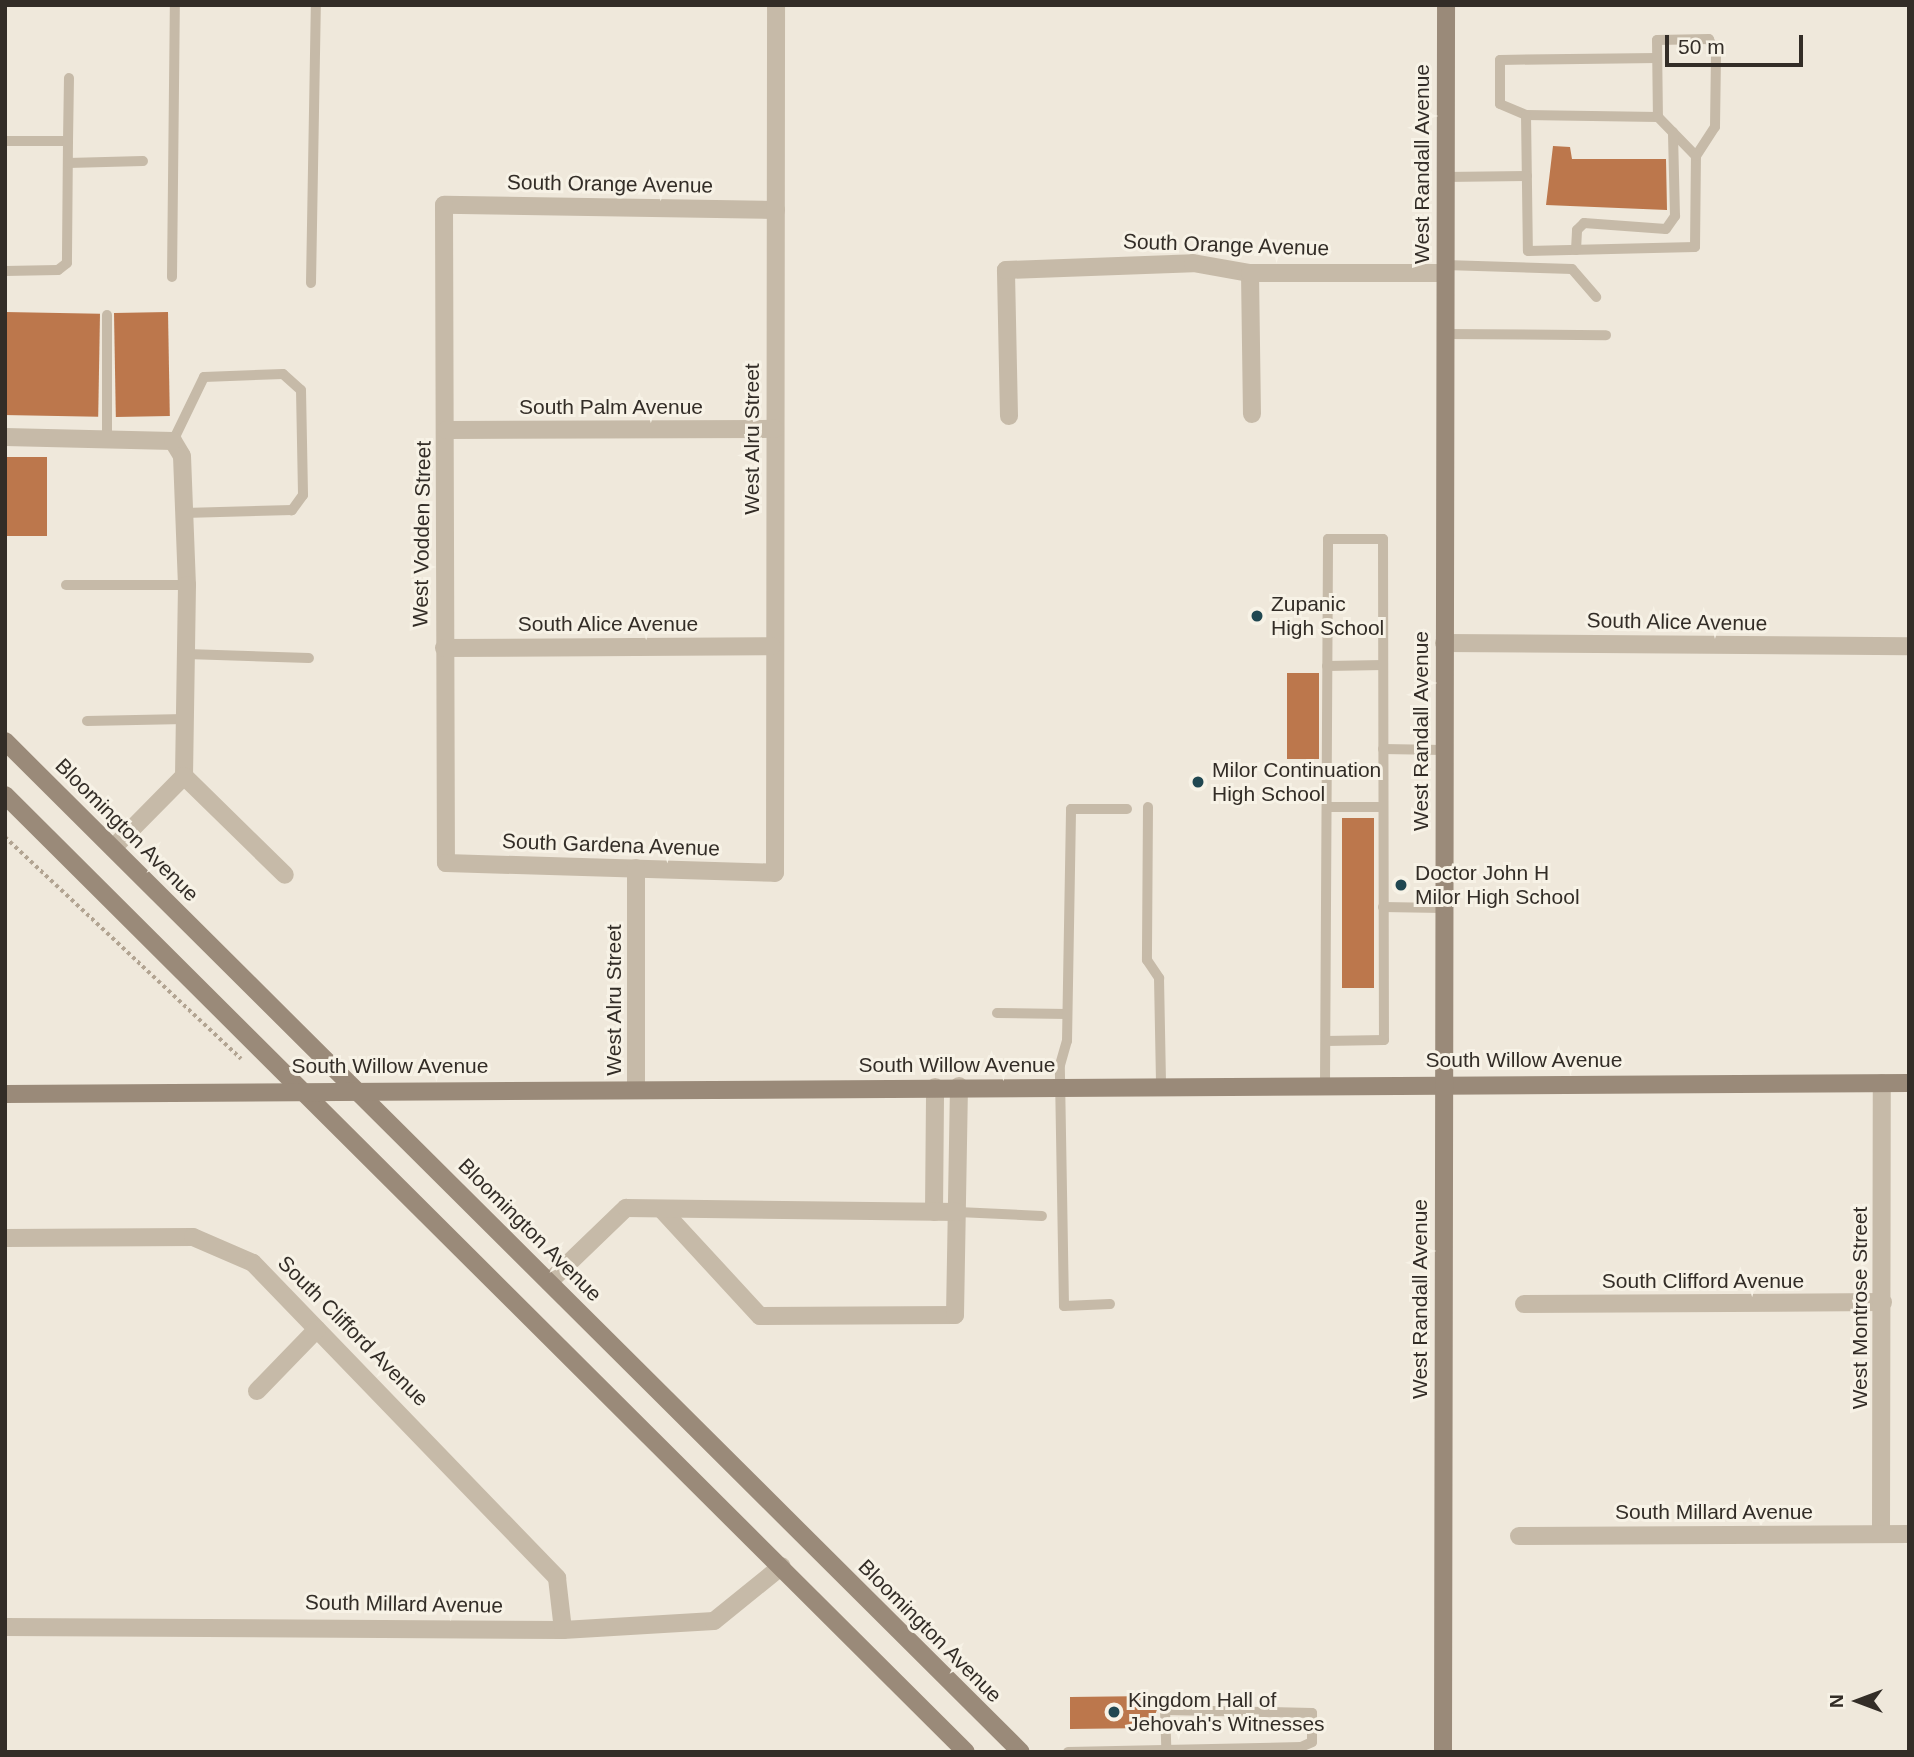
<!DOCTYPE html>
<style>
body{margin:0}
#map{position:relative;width:1914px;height:1757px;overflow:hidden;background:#efe8db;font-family:Arial,sans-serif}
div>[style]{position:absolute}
.building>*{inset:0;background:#bc774c;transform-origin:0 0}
.path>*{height:3.5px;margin-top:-1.75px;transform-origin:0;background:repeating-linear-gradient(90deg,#b2a492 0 3.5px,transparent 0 7px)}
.lane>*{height:10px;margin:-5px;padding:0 5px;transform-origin:5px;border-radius:5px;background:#c6baa8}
.street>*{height:18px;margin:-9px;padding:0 9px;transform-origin:9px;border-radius:9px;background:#c6baa8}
.secondary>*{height:18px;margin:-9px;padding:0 9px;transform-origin:9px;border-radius:9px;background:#9a8a79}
.dots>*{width:19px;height:19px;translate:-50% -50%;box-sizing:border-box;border:4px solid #f7f2e6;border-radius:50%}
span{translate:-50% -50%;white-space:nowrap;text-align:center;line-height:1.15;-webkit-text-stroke:6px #f7f2e6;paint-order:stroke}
.street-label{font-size:21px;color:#332d27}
.poi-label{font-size:21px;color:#332d27}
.left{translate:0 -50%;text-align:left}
.frame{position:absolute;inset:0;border:7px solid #332d27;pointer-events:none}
.north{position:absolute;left:1823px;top:1666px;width:70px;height:70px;-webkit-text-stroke:5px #f7f2e6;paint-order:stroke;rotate:270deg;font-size:19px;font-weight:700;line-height:28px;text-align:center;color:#332d27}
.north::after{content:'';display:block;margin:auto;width:24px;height:32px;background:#332d27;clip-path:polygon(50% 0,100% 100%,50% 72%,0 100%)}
.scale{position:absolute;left:1665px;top:35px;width:138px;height:32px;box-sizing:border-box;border:4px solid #332d27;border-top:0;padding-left:9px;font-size:21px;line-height:24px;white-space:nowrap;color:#332d27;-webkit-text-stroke:5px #f7f2e6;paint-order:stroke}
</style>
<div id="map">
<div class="building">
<div style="clip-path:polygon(1553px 146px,1570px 147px,1572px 159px,1666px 159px,1667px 210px,1546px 205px)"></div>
<div style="left:5px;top:312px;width:95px;height:103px;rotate:1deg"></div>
<div style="left:168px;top:312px;width:104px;height:54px;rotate:89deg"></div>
<div style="left:5px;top:457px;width:42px;height:79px"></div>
<div style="left:1319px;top:673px;width:86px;height:32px;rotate:90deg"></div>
<div style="left:1374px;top:818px;width:170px;height:32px;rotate:90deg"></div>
<div style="clip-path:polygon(1151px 1696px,1151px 1703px,1159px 1703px,1151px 1728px,1070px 1729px,1070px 1697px)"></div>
</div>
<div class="path">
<div style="left:5px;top:837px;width:324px;rotate:43.2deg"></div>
</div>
<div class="lane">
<div style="left:1657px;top:58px;width:157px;rotate:179.3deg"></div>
<div style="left:1500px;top:60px;width:44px;rotate:90deg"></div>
<div style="left:1500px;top:104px;width:28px;rotate:23deg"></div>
<div style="left:1526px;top:115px;width:132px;rotate:0.9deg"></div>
<div style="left:1526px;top:115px;width:136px;rotate:89.2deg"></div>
<div style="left:1528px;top:251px;width:167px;rotate:-1.4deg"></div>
<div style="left:1695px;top:247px;width:91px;rotate:-89.4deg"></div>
<div style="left:1696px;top:156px;width:35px;rotate:-57deg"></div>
<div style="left:1715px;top:127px;width:72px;rotate:-89.2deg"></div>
<div style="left:1716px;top:55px;width:17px;rotate:-114deg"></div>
<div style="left:1709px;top:39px;width:52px;rotate:178.9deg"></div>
<div style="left:1657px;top:40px;width:77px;rotate:89.3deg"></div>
<div style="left:1658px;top:117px;width:54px;rotate:45.7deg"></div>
<div style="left:5px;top:141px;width:63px"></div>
<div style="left:68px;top:141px;width:122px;rotate:90.5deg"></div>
<div style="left:67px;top:263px;width:11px;rotate:142deg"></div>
<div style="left:58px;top:270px;width:53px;rotate:178.9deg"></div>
<div style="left:68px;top:141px;width:63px;rotate:-89.1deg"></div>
<div style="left:68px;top:163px;width:75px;rotate:-1.5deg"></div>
<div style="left:1445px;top:177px;width:82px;rotate:-0.7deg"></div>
<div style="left:1576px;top:250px;width:20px;rotate:-87deg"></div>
<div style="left:1577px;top:230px;width:10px;rotate:-45deg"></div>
<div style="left:1584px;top:223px;width:82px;rotate:4.2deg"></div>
<div style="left:1666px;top:229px;width:16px;rotate:-55deg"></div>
<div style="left:1675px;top:216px;width:84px;rotate:-91.4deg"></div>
<div style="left:1445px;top:265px;width:127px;rotate:1.8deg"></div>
<div style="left:1572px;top:269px;width:37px;rotate:49deg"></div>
<div style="left:172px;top:277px;width:272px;rotate:-89.4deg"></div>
<div style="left:311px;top:283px;width:278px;rotate:-89deg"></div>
<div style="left:1444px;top:334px;width:162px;rotate:0.4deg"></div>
<div style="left:107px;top:436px;width:121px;rotate:-90deg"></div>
<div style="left:173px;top:441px;width:71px;rotate:-64.2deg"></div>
<div style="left:204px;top:377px;width:79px;rotate:-2.2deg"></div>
<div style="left:283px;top:374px;width:24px;rotate:42deg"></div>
<div style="left:301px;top:390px;width:105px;rotate:88.9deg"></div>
<div style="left:303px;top:495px;width:19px;rotate:126deg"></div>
<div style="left:292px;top:510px;width:108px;rotate:178.4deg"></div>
<div style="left:66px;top:585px;width:121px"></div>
<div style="left:186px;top:654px;width:123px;rotate:1.9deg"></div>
<div style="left:1327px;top:666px;width:56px;rotate:-1deg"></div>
<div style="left:87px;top:721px;width:98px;rotate:-1.2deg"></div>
<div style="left:1383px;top:749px;width:60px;rotate:1deg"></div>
<div style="left:1148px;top:807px;width:153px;rotate:90.4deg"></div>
<div style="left:1147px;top:960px;width:22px;rotate:56deg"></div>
<div style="left:1159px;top:978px;width:107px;rotate:88.9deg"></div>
<div style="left:1327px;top:807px;width:56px"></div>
<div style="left:1383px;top:907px;width:60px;rotate:1deg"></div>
<div style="left:997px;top:1013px;width:70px;rotate:0.8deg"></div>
<div style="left:1325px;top:1084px;width:545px;rotate:-89.68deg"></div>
<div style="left:1328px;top:539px;width:55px"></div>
<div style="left:1383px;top:539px;width:501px;rotate:89.89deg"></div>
<div style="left:1384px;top:1040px;width:58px;rotate:179deg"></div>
<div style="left:958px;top:1212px;width:84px;rotate:2.7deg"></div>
<div style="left:1110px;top:1304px;width:46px;rotate:177.5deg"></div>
<div style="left:1064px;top:1306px;width:241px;rotate:-91deg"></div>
<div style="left:1060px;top:1065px;width:25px;rotate:-74deg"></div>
<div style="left:1067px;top:1041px;width:232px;rotate:-89deg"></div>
<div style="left:1071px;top:809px;width:56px"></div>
<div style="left:1068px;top:1752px;width:233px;rotate:-1.2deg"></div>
<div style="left:1301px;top:1747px;width:12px;rotate:-24deg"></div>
<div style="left:1312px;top:1742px;width:29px;rotate:-90deg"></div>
<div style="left:1312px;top:1713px;width:147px;rotate:-178.8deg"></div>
<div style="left:1165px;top:1710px;width:37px;rotate:88deg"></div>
</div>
<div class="street">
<div style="left:776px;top:210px;width:332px;rotate:-179.1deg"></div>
<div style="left:444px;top:205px;width:658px;rotate:89.83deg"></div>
<div style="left:446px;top:863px;width:329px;rotate:1.7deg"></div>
<div style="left:775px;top:873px;width:868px;rotate:-89.93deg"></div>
<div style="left:1250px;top:273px;width:141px;rotate:89.2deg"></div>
<div style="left:1009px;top:416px;width:146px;rotate:-91.2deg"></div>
<div style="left:1006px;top:270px;width:187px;rotate:-2.1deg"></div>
<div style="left:1193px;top:263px;width:58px;rotate:10deg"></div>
<div style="left:1250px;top:273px;width:194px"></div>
<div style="left:446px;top:430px;width:329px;rotate:-0.2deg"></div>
<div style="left:5px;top:437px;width:168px;rotate:1.4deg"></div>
<div style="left:173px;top:441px;width:17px;rotate:59deg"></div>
<div style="left:182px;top:456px;width:129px;rotate:87.8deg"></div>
<div style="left:187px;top:585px;width:191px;rotate:90.9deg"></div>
<div style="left:184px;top:776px;width:141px;rotate:44.4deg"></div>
<div style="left:1444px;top:643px;width:465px;rotate:0.4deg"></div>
<div style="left:444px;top:648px;width:328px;rotate:-0.3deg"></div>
<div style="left:113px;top:848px;width:101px;rotate:-45.4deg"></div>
<div style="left:636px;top:868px;width:222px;rotate:90deg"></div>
<div style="left:663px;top:1211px;width:143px;rotate:47.3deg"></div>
<div style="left:760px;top:1316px;width:195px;rotate:-0.3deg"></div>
<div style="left:955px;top:1315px;width:229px;rotate:-89deg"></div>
<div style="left:934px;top:1212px;width:125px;rotate:-89.5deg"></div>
<div style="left:5px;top:1238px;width:188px;rotate:-0.3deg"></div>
<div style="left:193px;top:1237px;width:65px;rotate:23.4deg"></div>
<div style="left:253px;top:1263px;width:438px;rotate:46deg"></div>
<div style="left:557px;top:1578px;width:52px;rotate:83.4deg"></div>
<div style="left:549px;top:1282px;width:107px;rotate:-43.9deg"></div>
<div style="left:626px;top:1208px;width:332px;rotate:0.7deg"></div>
<div style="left:1524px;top:1304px;width:359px;rotate:-0.3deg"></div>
<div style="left:257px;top:1391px;width:86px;rotate:-45.9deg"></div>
<div style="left:1881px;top:1534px;width:451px;rotate:-89.9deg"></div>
<div style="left:1519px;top:1536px;width:390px;rotate:-0.3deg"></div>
<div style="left:5px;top:1627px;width:558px;rotate:0.31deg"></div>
<div style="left:563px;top:1630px;width:151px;rotate:-3.4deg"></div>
<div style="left:714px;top:1621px;width:87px;rotate:-39deg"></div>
</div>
<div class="secondary">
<div style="left:5px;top:741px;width:1433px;rotate:44.86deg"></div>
<div style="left:5px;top:795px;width:1356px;rotate:44.88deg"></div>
<div style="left:5px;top:1094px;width:1904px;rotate:-0.33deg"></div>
<div style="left:1443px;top:1752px;width:1747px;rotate:-89.9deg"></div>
</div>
<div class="dots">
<div style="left:1257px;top:616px;background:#204751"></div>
<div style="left:1198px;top:782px;background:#204751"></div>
<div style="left:1401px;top:885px;background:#204751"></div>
<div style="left:1114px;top:1712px;background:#204751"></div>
</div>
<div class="street-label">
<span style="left:1422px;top:164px;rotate:-90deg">West Randall Avenue</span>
<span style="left:610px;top:184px;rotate:1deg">South Orange Avenue</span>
<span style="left:1226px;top:245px;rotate:2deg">South Orange Avenue</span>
<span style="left:611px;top:407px">South Palm Avenue</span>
<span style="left:752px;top:439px;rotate:-90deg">West Alru Street</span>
<span style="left:422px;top:534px;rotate:-89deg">West Vodden Street</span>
<span style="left:1677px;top:622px;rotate:1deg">South Alice Avenue</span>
<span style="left:608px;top:624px">South Alice Avenue</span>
<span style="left:1421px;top:731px;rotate:-90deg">West Randall Avenue</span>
<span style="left:127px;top:830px;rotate:45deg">Bloomington Avenue</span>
<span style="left:611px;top:845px;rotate:2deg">South Gardena Avenue</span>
<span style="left:614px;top:1000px;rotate:-90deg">West Alru Street</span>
<span style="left:1524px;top:1060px">South Willow Avenue</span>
<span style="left:957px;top:1065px">South Willow Avenue</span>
<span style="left:390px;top:1066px">South Willow Avenue</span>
<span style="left:530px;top:1230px;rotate:45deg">Bloomington Avenue</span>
<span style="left:1703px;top:1281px">South Clifford Avenue</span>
<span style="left:1420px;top:1299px;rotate:-90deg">West Randall Avenue</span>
<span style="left:1860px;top:1308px;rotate:-90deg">West Montrose Street</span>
<span style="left:353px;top:1331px;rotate:45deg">South Clifford Avenue</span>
<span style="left:1714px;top:1512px">South Millard Avenue</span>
<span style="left:404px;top:1604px;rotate:1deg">South Millard Avenue</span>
<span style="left:930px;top:1631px;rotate:45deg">Bloomington Avenue</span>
</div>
<div class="poi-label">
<span class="left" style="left:1271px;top:616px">Zupanic<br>High School</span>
<span class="left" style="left:1212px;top:782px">Milor Continuation<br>High School</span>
<span class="left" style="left:1415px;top:885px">Doctor John H<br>Milor High School</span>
<span class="left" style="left:1128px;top:1712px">Kingdom Hall of<br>Jehovah's Witnesses</span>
</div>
<div class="frame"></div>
<div class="north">N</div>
<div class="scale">50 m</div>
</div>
